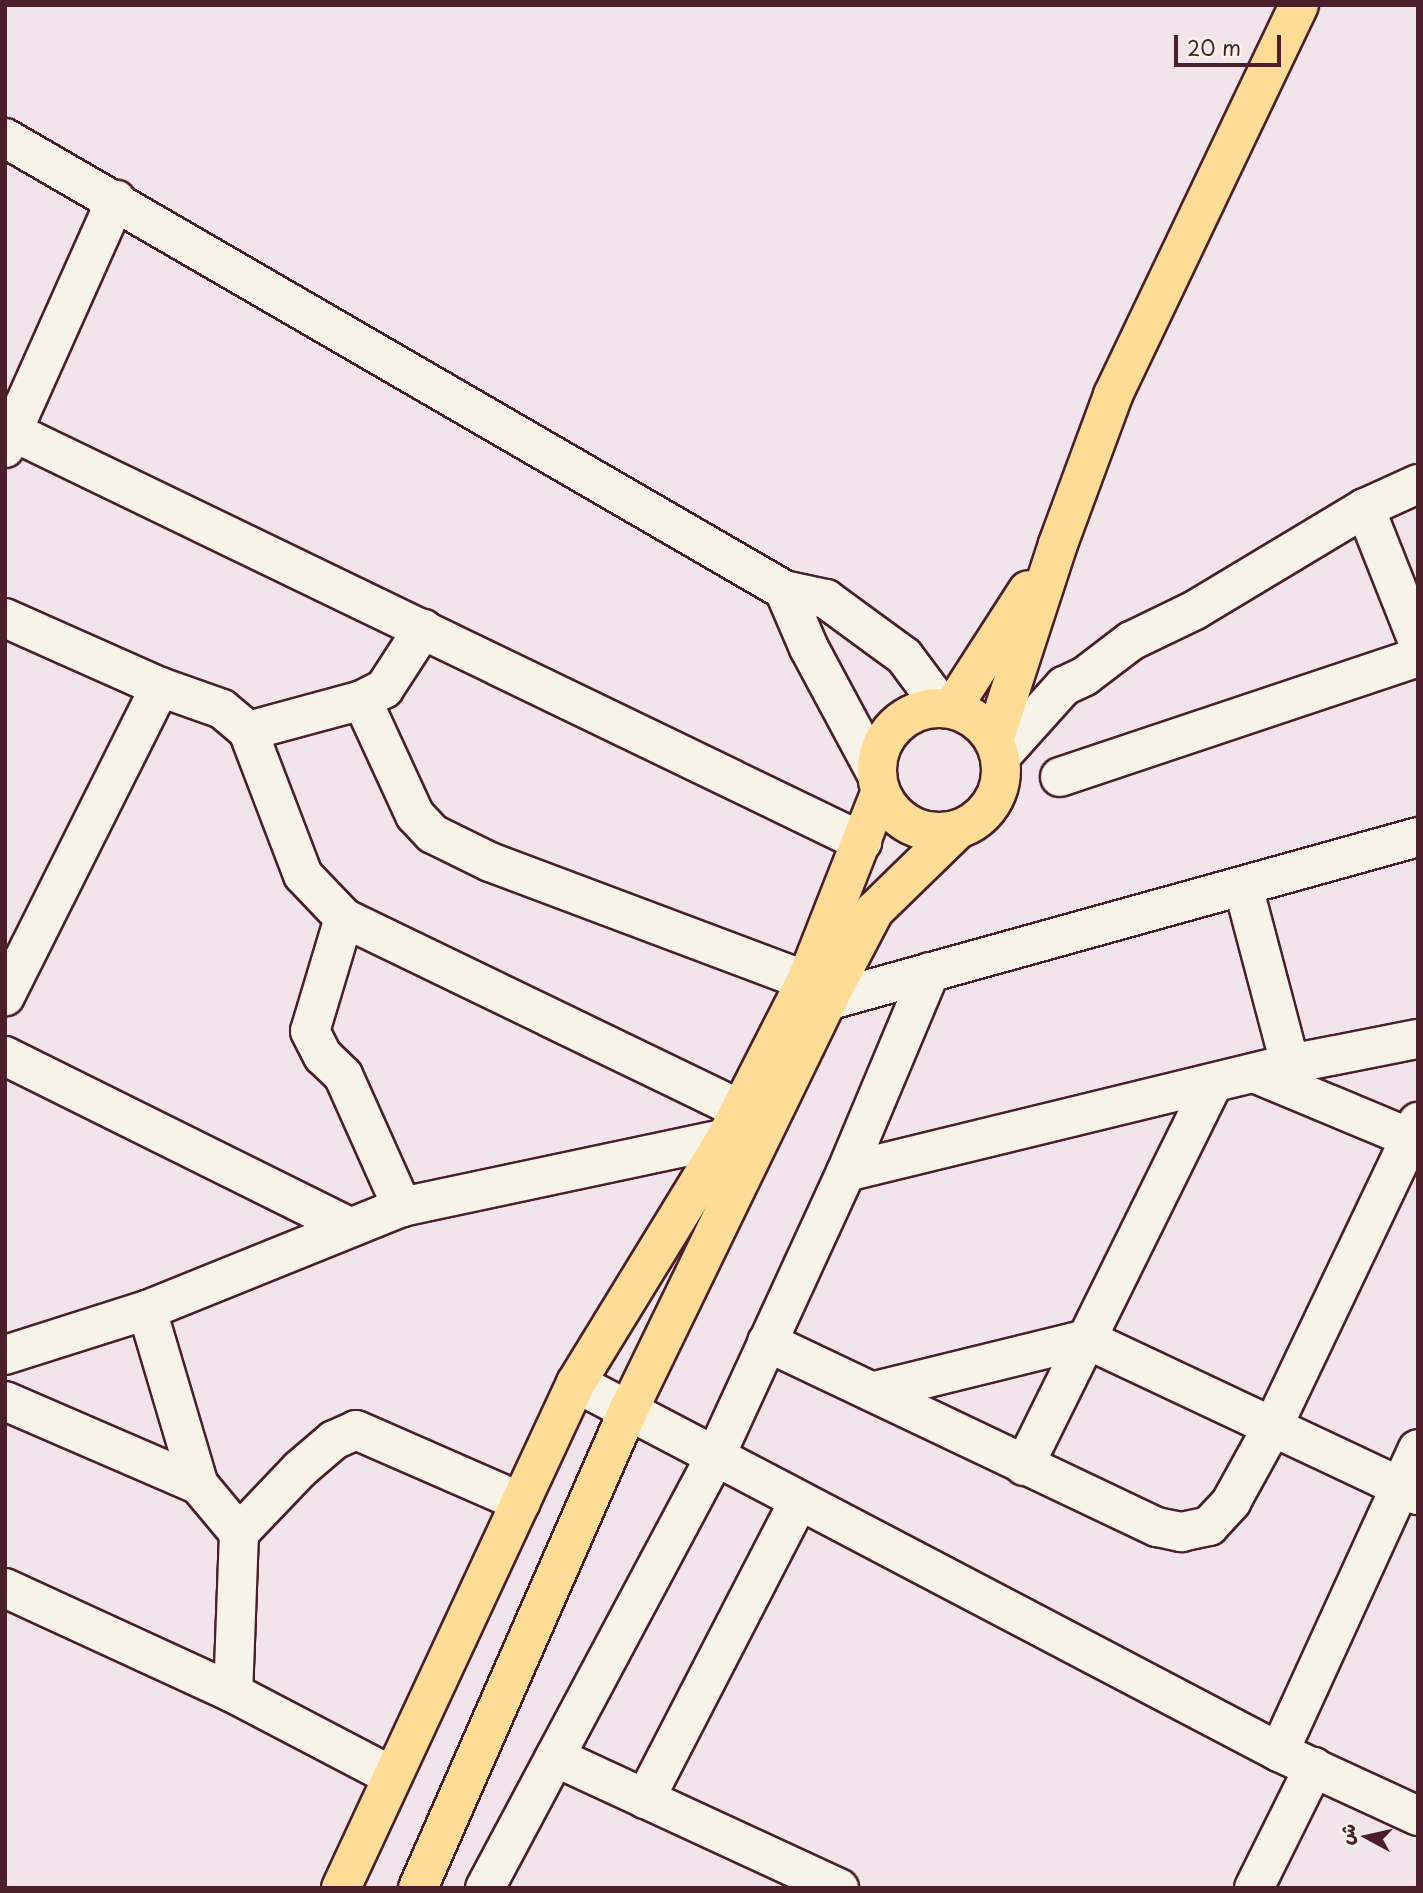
<!DOCTYPE html>
<meta charset="utf-8">
<style>
body{margin:0}
#map{position:relative;width:1423px;height:1893px;overflow:hidden;background:#f1e4ea;font-family:"Playpen Sans","Playpen Sans Arabic",sans-serif}
div>[style]{position:absolute}
.roads{filter:drop-shadow(2px 0 #4a1f2b) drop-shadow(-2px 0 #4a1f2b) drop-shadow(0 2px #4a1f2b) drop-shadow(0 -2px #4a1f2b)}
.minor>*{height:38px;margin:-19px;padding:0 19px;transform-origin:19px;border-radius:19px;background:#f7f3e8}
.major>*{height:38px;margin:-19px;padding:0 19px;transform-origin:19px;border-radius:19px;background:#ffdd96}
.major>.ring{margin:-19px;padding:0;box-sizing:content-box;background:none;border:38px solid #ffdd96;border-radius:50%}
span{translate:-50% -50%;white-space:nowrap;text-align:center;line-height:1.15;-webkit-text-stroke:5px #f7f3e8;paint-order:stroke}
.frame{position:absolute;inset:0;border:7px solid #4a1f2b;pointer-events:none}
.north{position:absolute;left:1332px;top:1802px;width:70px;height:70px;-webkit-text-stroke:5px #f7f3e8;paint-order:stroke;rotate:278deg;font-size:19px;font-weight:700;line-height:28px;text-align:center;color:#4a1f2b}
.north::after{content:'';display:block;margin:auto;width:24px;height:32px;background:#4a1f2b;clip-path:polygon(50% 0,100% 100%,50% 72%,0 100%)}
.scale{position:absolute;left:1174px;top:35px;width:107px;height:32px;box-sizing:border-box;border:4px solid #4a1f2b;border-top:0;padding-left:9px;font-size:21px;line-height:24px;white-space:nowrap;color:#4a1f2b;-webkit-text-stroke:5px #f7f3e8;paint-order:stroke}
</style>
<div id="map">
<div class="roads">
<div class="minor">
<div style="left:5px;top:138px;width:901px;rotate:30.12deg"></div>
<div style="left:784px;top:590px;width:43px;rotate:12.1deg"></div>
<div style="left:826px;top:599px;width:97px;rotate:36.2deg"></div>
<div style="left:904px;top:656px;width:64px;rotate:53.3deg"></div>
<div style="left:5px;top:428px;width:952px;rotate:25.78deg"></div>
<div style="left:5px;top:448px;width:272px;rotate:-65.9deg"></div>
<div style="left:1365px;top:508px;width:144px;rotate:68.4deg"></div>
<div style="left:784px;top:590px;width:63px;rotate:66.7deg"></div>
<div style="left:809px;top:648px;width:142px;rotate:61.8deg"></div>
<div style="left:5px;top:618px;width:170px;rotate:24deg"></div>
<div style="left:160px;top:687px;width:346px;rotate:116.6deg"></div>
<div style="left:160px;top:687px;width:66px;rotate:19.5deg"></div>
<div style="left:222px;top:709px;width:34px;rotate:40deg"></div>
<div style="left:248px;top:731px;width:154px;rotate:69.1deg"></div>
<div style="left:303px;top:875px;width:59px;rotate:46.4deg"></div>
<div style="left:344px;top:918px;width:439px;rotate:25.8deg"></div>
<div style="left:362px;top:700px;width:127px;rotate:65.3deg"></div>
<div style="left:415px;top:815px;width:26px;rotate:47deg"></div>
<div style="left:433px;top:834px;width:64px;rotate:26.2deg"></div>
<div style="left:490px;top:862px;width:338px;rotate:20.6deg"></div>
<div style="left:248px;top:731px;width:118px;rotate:-15.2deg"></div>
<div style="left:362px;top:700px;width:25px;rotate:-27deg"></div>
<div style="left:384px;top:689px;width:72px;rotate:-57deg"></div>
<div style="left:1000px;top:757px;width:96px;rotate:-48deg"></div>
<div style="left:1064px;top:686px;width:23px;rotate:-25deg"></div>
<div style="left:1085px;top:676px;width:58px;rotate:-37.3deg"></div>
<div style="left:1131px;top:641px;width:71px;rotate:-25.8deg"></div>
<div style="left:1195px;top:610px;width:198px;rotate:-31deg"></div>
<div style="left:1365px;top:508px;width:58px;rotate:-24.4deg"></div>
<div style="left:1060px;top:777px;width:378px;rotate:-18.5deg"></div>
<div style="left:1243px;top:886px;width:184px;rotate:75.2deg"></div>
<div style="left:344px;top:918px;width:118px;rotate:106.7deg"></div>
<div style="left:310px;top:1031px;width:28px;rotate:63deg"></div>
<div style="left:323px;top:1056px;width:28px;rotate:44deg"></div>
<div style="left:343px;top:1075px;width:145px;rotate:65.9deg"></div>
<div style="left:827px;top:1001px;width:613px;rotate:-15.51deg"></div>
<div style="left:5px;top:1056px;width:385px;rotate:26.4deg"></div>
<div style="left:1254px;top:1073px;width:169px;rotate:22.6deg"></div>
<div style="left:846px;top:1172px;width:457px;rotate:-13.7deg"></div>
<div style="left:1290px;top:1064px;width:130px;rotate:-11.1deg"></div>
<div style="left:147px;top:1310px;width:183px;rotate:73.5deg"></div>
<div style="left:199px;top:1485px;width:62px;rotate:50.2deg"></div>
<div style="left:239px;top:1533px;width:160px;rotate:92.1deg"></div>
<div style="left:767px;top:1342px;width:432px;rotate:25.4deg"></div>
<div style="left:1157px;top:1527px;width:25px;rotate:12deg"></div>
<div style="left:1181px;top:1532px;width:29px;rotate:-12deg"></div>
<div style="left:1209px;top:1526px;width:33px;rotate:-47deg"></div>
<div style="left:1231px;top:1502px;width:87px;rotate:-61.1deg"></div>
<div style="left:1273px;top:1426px;width:337px;rotate:-64.5deg"></div>
<div style="left:5px;top:1355px;width:149px;rotate:-17.6deg"></div>
<div style="left:147px;top:1310px;width:275px;rotate:-22deg"></div>
<div style="left:402px;top:1207px;width:331px;rotate:-12deg"></div>
<div style="left:576px;top:1383px;width:794px;rotate:27.69deg"></div>
<div style="left:1279px;top:1752px;width:153px;rotate:24.7deg"></div>
<div style="left:875px;top:1391px;width:217px;rotate:-13.8deg"></div>
<div style="left:1086px;top:1339px;width:367px;rotate:25.2deg"></div>
<div style="left:5px;top:1401px;width:211px;rotate:23.4deg"></div>
<div style="left:1024px;top:1466px;width:427px;rotate:-63.7deg"></div>
<div style="left:239px;top:1533px;width:88px;rotate:-46.4deg"></div>
<div style="left:300px;top:1469px;width:45px;rotate:-40.5deg"></div>
<div style="left:334px;top:1440px;width:24px;rotate:-24deg"></div>
<div style="left:356px;top:1430px;width:180px;rotate:23.6deg"></div>
<div style="left:5px;top:1588px;width:251px;rotate:24.7deg"></div>
<div style="left:233px;top:1693px;width:177px;rotate:27.6deg"></div>
<div style="left:1279px;top:1752px;width:333px;rotate:-65.4deg"></div>
<div style="left:555px;top:1757px;width:313px;rotate:24.8deg"></div>
<div style="left:645px;top:1799px;width:333px;rotate:-62.7deg"></div>
<div style="left:485px;top:1888px;width:486px;rotate:-61.9deg"></div>
<div style="left:714px;top:1459px;width:316px;rotate:-65.3deg"></div>
<div style="left:846px;top:1172px;width:217px;rotate:-67.2deg"></div>
<div style="left:1254px;top:1888px;width:135px;rotate:-63.6deg"></div>
</div>
<div class="major">
<div class="ring" style="left:877px;top:708px;width:86px;height:86px"></div>
<div style="left:952px;top:708px;width:140px;rotate:-57.2deg"></div>
<div style="left:994px;top:740px;width:206px;rotate:-71.9deg"></div>
<div style="left:1058px;top:544px;width:159px;rotate:-69.7deg"></div>
<div style="left:1113px;top:395px;width:432px;rotate:-64.5deg"></div>
<div style="left:341px;top:1888px;width:557px;rotate:-65.05deg"></div>
<div style="left:576px;top:1383px;width:287px;rotate:-58.5deg"></div>
<div style="left:726px;top:1138px;width:176px;rotate:-63deg"></div>
<div style="left:806px;top:981px;width:202px;rotate:-68.5deg"></div>
<div style="left:418px;top:1888px;width:521px;rotate:-66.24deg"></div>
<div style="left:628px;top:1411px;width:456px;rotate:-64.1deg"></div>
<div style="left:827px;top:1001px;width:102px;rotate:-62.4deg"></div>
<div style="left:874px;top:911px;width:117px;rotate:-44.3deg"></div>
</div>
</div>
<div class="frame"></div>
<div class="north">ش</div>
<div class="scale">20 m</div>
</div>
